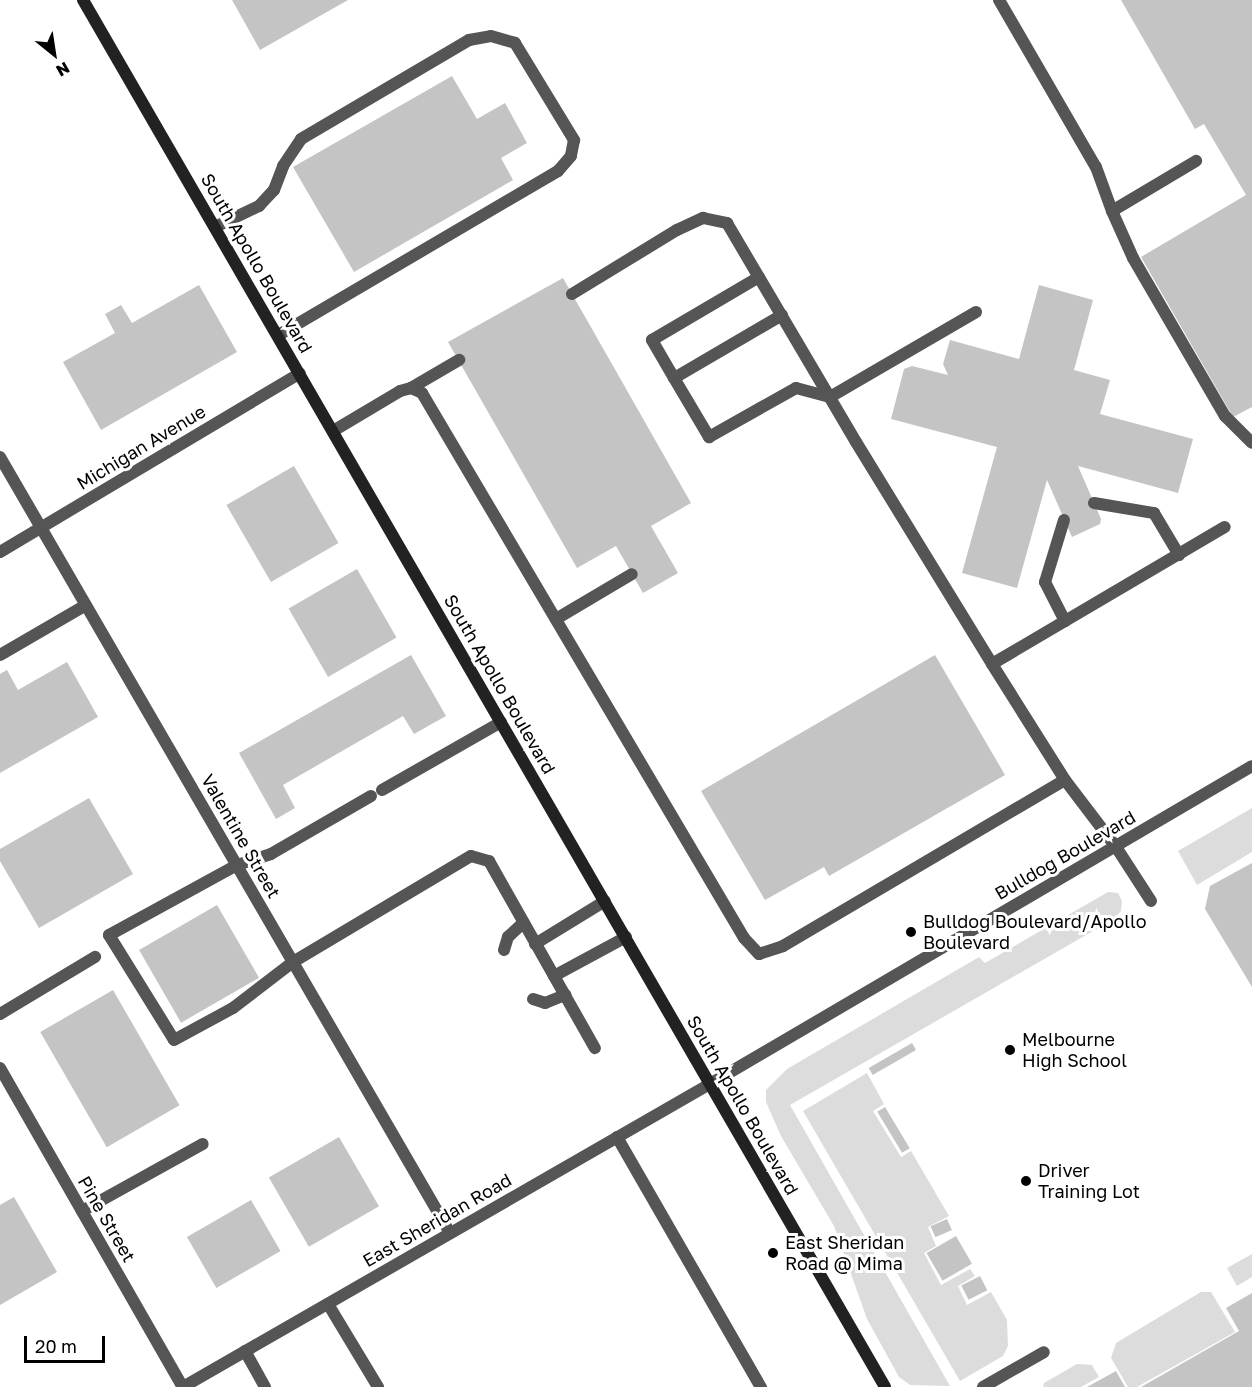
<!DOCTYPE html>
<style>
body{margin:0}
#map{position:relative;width:1252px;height:1387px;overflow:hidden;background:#fff;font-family:"Golos Text",sans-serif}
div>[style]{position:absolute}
.green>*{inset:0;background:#dcdcdc}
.building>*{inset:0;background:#c4c4c4;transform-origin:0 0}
.lane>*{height:12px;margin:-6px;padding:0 6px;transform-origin:6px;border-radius:6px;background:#555}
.street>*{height:12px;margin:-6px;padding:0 6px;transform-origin:6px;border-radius:6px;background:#555}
.secondary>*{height:12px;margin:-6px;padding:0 6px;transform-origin:6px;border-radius:6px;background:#222}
.dots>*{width:16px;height:16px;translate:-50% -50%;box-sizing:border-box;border:3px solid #fff;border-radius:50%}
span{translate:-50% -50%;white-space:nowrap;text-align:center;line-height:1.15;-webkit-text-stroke:6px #fff;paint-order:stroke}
.street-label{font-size:18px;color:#000}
.poi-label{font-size:18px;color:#000}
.left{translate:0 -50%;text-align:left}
.north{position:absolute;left:24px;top:24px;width:60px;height:60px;-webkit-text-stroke:4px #fff;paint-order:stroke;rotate:150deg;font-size:16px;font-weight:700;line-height:24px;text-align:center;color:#000}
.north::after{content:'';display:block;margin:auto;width:21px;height:27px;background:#000;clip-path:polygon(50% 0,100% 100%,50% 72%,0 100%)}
.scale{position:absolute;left:24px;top:1336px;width:81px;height:27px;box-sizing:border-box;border:3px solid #000;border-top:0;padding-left:8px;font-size:18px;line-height:21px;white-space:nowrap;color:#000;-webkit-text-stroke:4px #fff;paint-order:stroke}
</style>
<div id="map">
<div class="green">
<div style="clip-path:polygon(1252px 808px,1252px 852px,1197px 885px,1178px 851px)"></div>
<div style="clip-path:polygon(1108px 892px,1118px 893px,1122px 901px,1121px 911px,1114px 919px,790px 1105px,950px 1386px,910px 1385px,899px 1377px,867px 1319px,834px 1226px,781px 1136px,766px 1102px,766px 1090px,787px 1069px,979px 957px,985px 963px)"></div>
<div style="clip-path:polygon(867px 1073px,884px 1104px,873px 1111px,901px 1157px,911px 1151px,949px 1216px,928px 1227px,936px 1246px,924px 1253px,941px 1285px,970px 1269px,975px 1276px,958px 1286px,967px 1305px,991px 1292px,1007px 1320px,1008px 1346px,1003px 1356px,960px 1381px,803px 1111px)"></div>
<div style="clip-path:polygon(1252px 1254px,1252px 1277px,1237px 1286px,1227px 1268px)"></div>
<div style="clip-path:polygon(1201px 1292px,1211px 1292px,1235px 1332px,1137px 1387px,1128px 1387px,1111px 1358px,1116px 1343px)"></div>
<div style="clip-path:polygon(1077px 1364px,1092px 1365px,1099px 1377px,1081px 1387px,1043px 1387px,1044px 1383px)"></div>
</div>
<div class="building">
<div style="clip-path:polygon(232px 0,348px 0,260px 50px)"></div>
<div style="clip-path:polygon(1121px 0,1252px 0,1252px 407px,1233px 417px,1141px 257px,1246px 195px,1204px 124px,1195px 129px)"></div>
<div style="clip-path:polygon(452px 76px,477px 119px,505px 103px,527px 143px,501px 158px,513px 180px,354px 272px,293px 167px)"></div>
<div style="clip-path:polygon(563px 278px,691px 503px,651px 526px,678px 573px,643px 593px,616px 546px,577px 568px,448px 342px)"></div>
<div style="clip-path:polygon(199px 285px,237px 352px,101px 430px,63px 362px,115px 333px,105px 314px,121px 305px,132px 323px)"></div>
<div style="clip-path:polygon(1039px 285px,1093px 300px,1074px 370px,1110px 380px,1100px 414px,1193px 439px,1178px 493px,1078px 466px,1101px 519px,1100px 524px,1072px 537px,1047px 480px,1017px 588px,962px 573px,997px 447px,891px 419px,904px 369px,912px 366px,948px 375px,943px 364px,950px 340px,1019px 359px)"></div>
<div style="left:294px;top:466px;width:89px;height:78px;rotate:60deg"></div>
<div style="left:357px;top:569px;width:79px;height:79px;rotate:60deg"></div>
<div style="clip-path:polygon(411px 655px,446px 716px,414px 734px,403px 716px,283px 785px,295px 808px,276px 819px,239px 753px)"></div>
<div style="clip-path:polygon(935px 655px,1005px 775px,829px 876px,824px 867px,765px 900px,701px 791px)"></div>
<div style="clip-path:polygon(67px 662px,98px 717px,0 773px,0 674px,7px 670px,18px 690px)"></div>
<div style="clip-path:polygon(89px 798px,133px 874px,39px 928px,0 861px,0 849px)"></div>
<div style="clip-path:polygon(1252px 863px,1252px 987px,1205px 909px,1210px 886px)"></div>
<div style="left:217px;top:905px;width:84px;height:90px;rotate:60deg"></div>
<div style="left:113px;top:990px;width:133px;height:84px;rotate:60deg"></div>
<div style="left:912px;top:1043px;width:8px;height:50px;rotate:60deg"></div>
<div style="left:885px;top:1107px;width:48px;height:9px;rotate:59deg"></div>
<div style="left:339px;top:1137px;width:80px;height:81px;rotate:60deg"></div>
<div style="clip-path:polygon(14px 1197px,57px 1272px,0 1305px,0 1205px)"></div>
<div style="left:251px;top:1200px;width:59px;height:74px;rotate:60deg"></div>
<div style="left:947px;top:1219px;width:12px;height:18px;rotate:66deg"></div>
<div style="left:956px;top:1236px;width:32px;height:34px;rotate:60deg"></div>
<div style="left:980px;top:1276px;width:16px;height:21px;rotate:63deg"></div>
<div style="clip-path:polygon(1252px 1293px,1252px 1387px,1141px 1387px,1239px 1331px,1226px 1308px)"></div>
<div style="clip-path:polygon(1116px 1371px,1125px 1387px,1087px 1387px)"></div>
</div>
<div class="lane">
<div style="left:999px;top:0;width:193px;rotate:59.9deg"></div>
<div style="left:1096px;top:167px;width:47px;rotate:70deg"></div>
<div style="left:1112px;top:211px;width:51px;rotate:65.9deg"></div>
<div style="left:1133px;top:258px;width:183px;rotate:59.8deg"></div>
<div style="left:1225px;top:416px;width:38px;rotate:45deg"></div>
<div style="left:1112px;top:211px;width:98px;rotate:-30.8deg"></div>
<div style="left:215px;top:227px;width:49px;rotate:-25.5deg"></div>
<div style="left:259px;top:206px;width:22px;rotate:-47deg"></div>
<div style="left:274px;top:190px;width:26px;rotate:-69deg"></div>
<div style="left:283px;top:166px;width:32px;rotate:-56deg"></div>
<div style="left:301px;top:139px;width:195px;rotate:-30.5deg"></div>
<div style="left:469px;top:40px;width:22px;rotate:-10deg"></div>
<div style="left:491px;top:36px;width:25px;rotate:16deg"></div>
<div style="left:515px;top:43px;width:114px;rotate:58.7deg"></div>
<div style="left:574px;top:140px;width:16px;rotate:101deg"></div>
<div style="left:571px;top:156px;width:20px;rotate:131deg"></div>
<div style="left:558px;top:171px;width:324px;rotate:149.6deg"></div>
<div style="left:572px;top:294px;width:123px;rotate:-31.4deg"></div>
<div style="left:677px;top:230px;width:29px;rotate:-25deg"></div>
<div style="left:703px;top:218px;width:25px;rotate:12deg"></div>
<div style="left:727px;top:223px;width:254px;rotate:59.5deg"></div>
<div style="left:856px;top:442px;width:260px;rotate:58.5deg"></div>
<div style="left:782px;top:315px;width:125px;rotate:149.7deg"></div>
<div style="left:674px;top:378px;width:69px;rotate:59.3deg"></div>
<div style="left:709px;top:437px;width:100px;rotate:-29.4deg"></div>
<div style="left:796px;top:388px;width:35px;rotate:15deg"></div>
<div style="left:830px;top:397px;width:169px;rotate:-30.2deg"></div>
<div style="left:674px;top:378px;width:44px;rotate:-120.1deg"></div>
<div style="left:652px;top:340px;width:124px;rotate:-30.5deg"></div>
<div style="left:411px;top:388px;width:56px;rotate:-30.3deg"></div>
<div style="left:333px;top:431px;width:78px;rotate:-30.8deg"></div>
<div style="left:400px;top:391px;width:11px;rotate:-15deg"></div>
<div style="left:411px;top:388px;width:12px;rotate:24deg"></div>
<div style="left:422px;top:393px;width:633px;rotate:59.42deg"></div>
<div style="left:744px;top:938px;width:22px;rotate:47deg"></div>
<div style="left:759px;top:954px;width:25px;rotate:-18deg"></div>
<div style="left:783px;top:946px;width:327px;rotate:-30.5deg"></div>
<div style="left:1094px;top:503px;width:61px;rotate:9.5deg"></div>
<div style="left:1154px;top:513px;width:49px;rotate:59.2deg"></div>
<div style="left:1064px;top:520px;width:65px;rotate:107deg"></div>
<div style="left:1045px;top:582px;width:44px;rotate:62.9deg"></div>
<div style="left:556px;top:619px;width:88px;rotate:-30.6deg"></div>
<div style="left:0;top:655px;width:99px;rotate:-30.2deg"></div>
<div style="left:382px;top:790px;width:137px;rotate:-29.7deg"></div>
<div style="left:371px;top:796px;width:116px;rotate:149.9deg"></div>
<div style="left:271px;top:854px;width:36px;rotate:162deg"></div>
<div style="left:237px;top:865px;width:146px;rotate:151.3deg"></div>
<div style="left:109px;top:935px;width:123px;rotate:58.2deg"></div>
<div style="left:174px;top:1040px;width:67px;rotate:-28.5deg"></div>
<div style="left:233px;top:1008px;width:76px;rotate:-37.5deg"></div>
<div style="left:293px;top:962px;width:207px;rotate:-30.8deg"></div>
<div style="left:471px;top:856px;width:19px;rotate:16deg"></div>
<div style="left:489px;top:861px;width:215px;rotate:60.5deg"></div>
<div style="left:1151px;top:901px;width:64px;rotate:-122.9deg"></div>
<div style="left:1116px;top:847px;width:84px;rotate:-127.3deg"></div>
<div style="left:1065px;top:780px;width:137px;rotate:-122.2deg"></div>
<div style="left:992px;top:664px;width:270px;rotate:-30.5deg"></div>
<div style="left:535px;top:944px;width:82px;rotate:-31.6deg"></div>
<div style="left:504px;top:950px;width:14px;rotate:-73deg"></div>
<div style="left:508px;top:937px;width:21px;rotate:-43deg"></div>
<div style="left:554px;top:976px;width:82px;rotate:-28.4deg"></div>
<div style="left:533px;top:999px;width:13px;rotate:18deg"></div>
<div style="left:545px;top:1003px;width:22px;rotate:-22deg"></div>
<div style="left:0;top:1014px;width:111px;rotate:-31deg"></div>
<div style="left:617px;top:1137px;width:289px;rotate:60.1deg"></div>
<div style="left:82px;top:1211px;width:138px;rotate:-29deg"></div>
<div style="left:328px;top:1304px;width:97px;rotate:58.9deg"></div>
<div style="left:245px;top:1351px;width:41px;rotate:60.9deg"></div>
<div style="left:983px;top:1387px;width:70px;rotate:-29.8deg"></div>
</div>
<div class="street">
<div style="left:0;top:457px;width:897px;rotate:59.89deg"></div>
<div style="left:0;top:552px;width:349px;rotate:-30.8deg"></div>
<div style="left:0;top:1068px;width:368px;rotate:60.2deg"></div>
<div style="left:183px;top:1387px;width:608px;rotate:-29.9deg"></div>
<div style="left:710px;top:1084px;width:628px;rotate:-30.4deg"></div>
</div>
<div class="secondary">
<div style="left:83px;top:0;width:1602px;rotate:59.96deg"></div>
</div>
<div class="dots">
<div style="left:911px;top:932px;background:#000"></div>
<div style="left:1010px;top:1050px;background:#000"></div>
<div style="left:1026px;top:1181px;background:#000"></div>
<div style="left:773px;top:1253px;background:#000"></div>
</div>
<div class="street-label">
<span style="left:257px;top:263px;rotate:60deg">South Apollo Boulevard</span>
<span style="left:141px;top:447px;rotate:-31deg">Michigan Avenue</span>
<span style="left:500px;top:684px;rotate:60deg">South Apollo Boulevard</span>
<span style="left:241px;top:836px;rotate:60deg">Valentine Street</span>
<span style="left:1065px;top:855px;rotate:-30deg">Bulldog Boulevard</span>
<span style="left:743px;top:1105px;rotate:60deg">South Apollo Boulevard</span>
<span style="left:107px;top:1219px;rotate:60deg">Pine Street</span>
<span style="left:437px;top:1220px;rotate:-30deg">East Sheridan Road</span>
</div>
<div class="poi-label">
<span class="left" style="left:923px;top:932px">Bulldog Boulevard/Apollo<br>Boulevard</span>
<span class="left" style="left:1022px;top:1050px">Melbourne<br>High School</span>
<span class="left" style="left:1038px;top:1181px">Driver<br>Training Lot</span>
<span class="left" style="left:785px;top:1253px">East Sheridan<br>Road @ Mima</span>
</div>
<div class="north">N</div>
<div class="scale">20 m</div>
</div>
